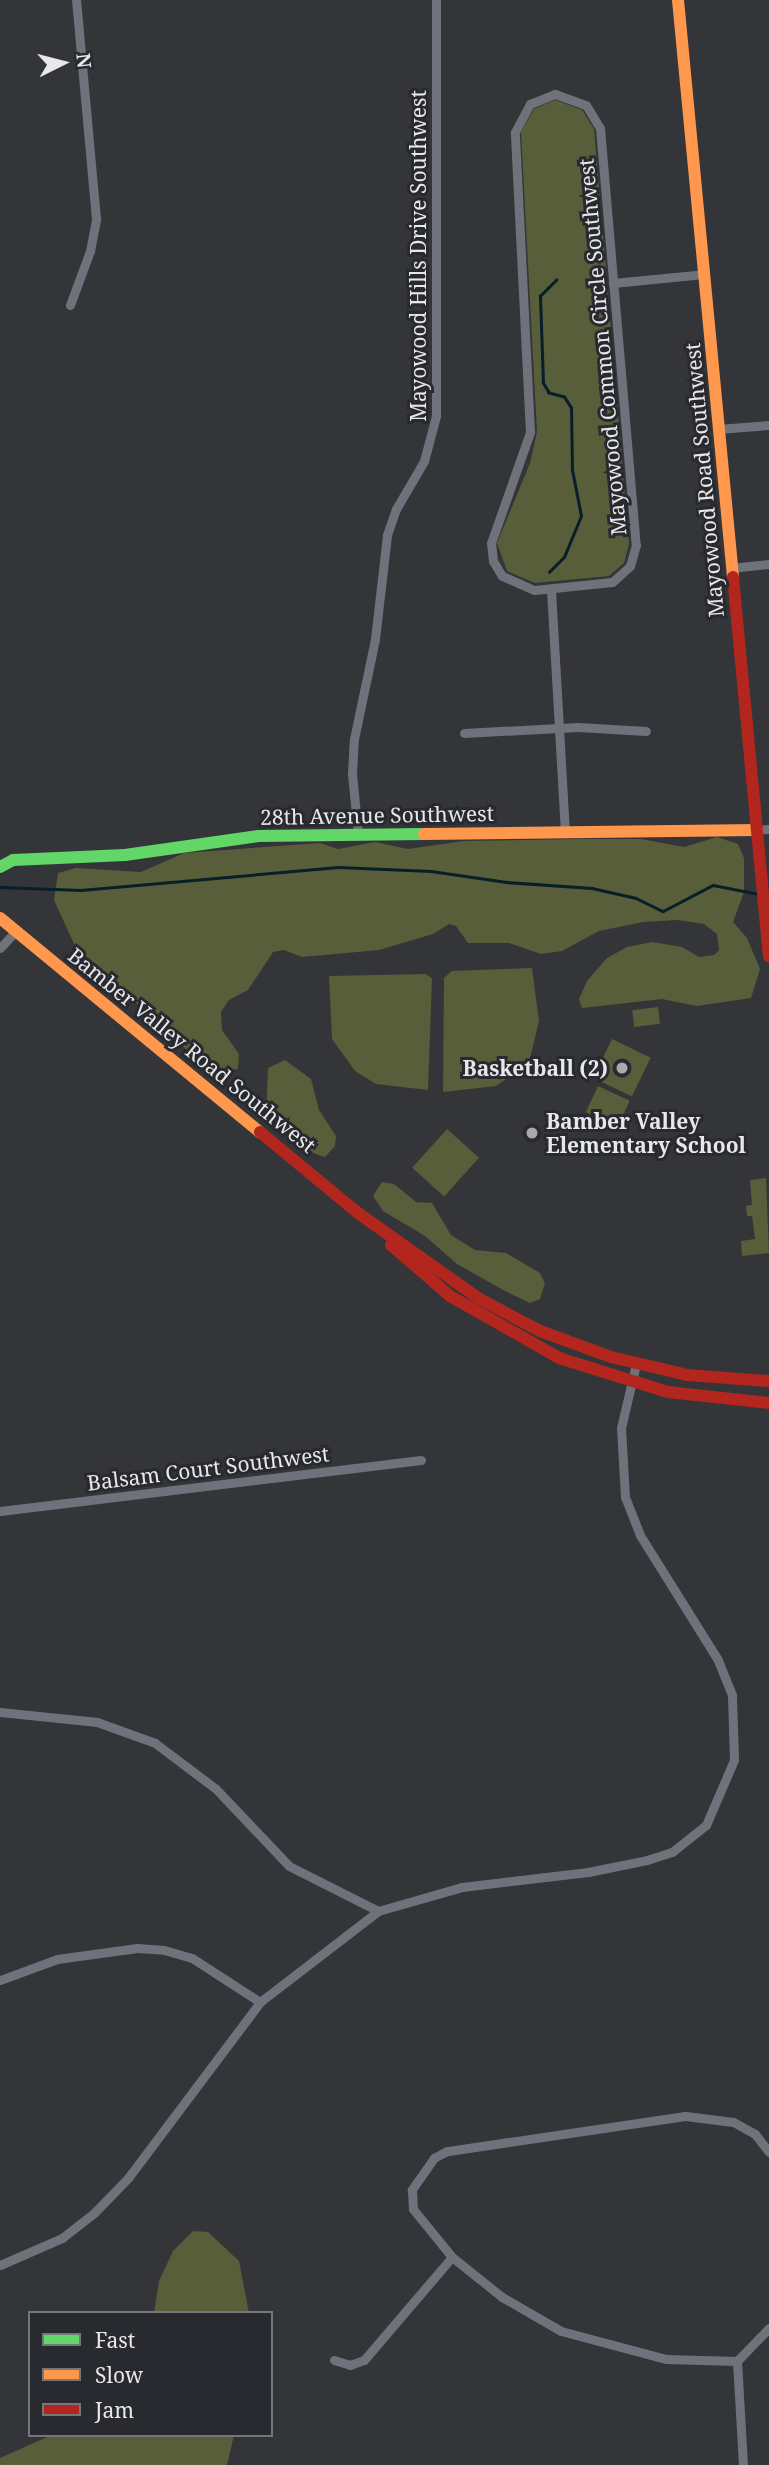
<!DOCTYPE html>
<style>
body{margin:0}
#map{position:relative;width:769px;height:2465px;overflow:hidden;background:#343538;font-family:"Noto Serif",serif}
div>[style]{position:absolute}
.green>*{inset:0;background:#575e39;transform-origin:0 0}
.stream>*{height:2.5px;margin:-1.25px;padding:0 1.25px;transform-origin:1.25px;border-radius:1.25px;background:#081e29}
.street>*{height:9px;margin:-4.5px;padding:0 4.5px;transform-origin:4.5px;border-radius:4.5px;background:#6f727b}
.fast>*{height:12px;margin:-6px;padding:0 6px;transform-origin:6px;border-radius:6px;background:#63d668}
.slow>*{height:12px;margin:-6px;padding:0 6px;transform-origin:6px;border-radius:6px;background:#ff974d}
.jam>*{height:12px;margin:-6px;padding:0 6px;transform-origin:6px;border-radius:6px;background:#b3261e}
.dots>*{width:19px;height:19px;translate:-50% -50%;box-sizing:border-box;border:4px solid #292a2f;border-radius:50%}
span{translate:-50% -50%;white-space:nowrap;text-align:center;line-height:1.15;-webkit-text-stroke:6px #292a2f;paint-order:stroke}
.street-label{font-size:21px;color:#e7e8ea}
.poi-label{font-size:21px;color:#e7e8ea;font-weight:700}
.right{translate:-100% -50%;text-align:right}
.left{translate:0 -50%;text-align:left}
.legend{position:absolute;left:28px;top:2311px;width:245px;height:126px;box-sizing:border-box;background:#292a2f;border:2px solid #75767a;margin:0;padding:9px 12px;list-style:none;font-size:21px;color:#e7e8ea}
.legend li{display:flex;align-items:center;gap:14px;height:35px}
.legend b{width:35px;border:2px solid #75767a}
.north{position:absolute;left:28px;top:28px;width:70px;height:70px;-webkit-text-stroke:5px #292a2f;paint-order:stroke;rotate:84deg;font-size:19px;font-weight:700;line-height:28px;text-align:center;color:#e7e8ea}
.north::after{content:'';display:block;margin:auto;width:24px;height:32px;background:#e7e8ea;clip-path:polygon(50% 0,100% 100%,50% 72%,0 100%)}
</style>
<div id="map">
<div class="green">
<div style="clip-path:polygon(555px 100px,582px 110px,594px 129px,629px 544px,624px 563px,609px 576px,535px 583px,507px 571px,497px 543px,530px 463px,537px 432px,521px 132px,534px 109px)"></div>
<div style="clip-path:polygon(717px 837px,738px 844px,744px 858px,744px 892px,733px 922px,747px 938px,760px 969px,751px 998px,697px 1006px,662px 999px,582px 1008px,579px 999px,587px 981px,607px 958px,627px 947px,652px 942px,682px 947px,699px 957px,714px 955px,719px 950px,717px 934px,704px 924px,678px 920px,643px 922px,599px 931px,562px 951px,541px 954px,509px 943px,468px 943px,456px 926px,449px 924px,433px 934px,379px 950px,302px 957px,284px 950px,273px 952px,248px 990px,229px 1000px,221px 1012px,222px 1030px,239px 1054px,238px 1069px,218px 1072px,192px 1055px,75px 946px,54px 900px,58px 873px,76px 868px,141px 872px,184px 853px,320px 843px,338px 849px,375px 842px,408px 849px,464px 841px,579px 839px,641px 839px,684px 847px)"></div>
<div style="clip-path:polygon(532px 968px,539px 1021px,529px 1063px,496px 1086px,443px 1092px,444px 978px,452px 971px)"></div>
<div style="clip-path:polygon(425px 974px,432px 978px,428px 1090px,376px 1084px,355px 1071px,332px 1039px,329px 976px)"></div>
<div style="left:658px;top:1007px;width:17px;height:26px;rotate:83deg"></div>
<div style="left:612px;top:1039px;width:43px;height:43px;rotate:26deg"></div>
<div style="clip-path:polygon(285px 1060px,311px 1079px,319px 1110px,336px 1136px,335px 1146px,325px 1157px,298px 1148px,266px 1115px,268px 1068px)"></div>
<div style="left:598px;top:1086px;width:35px;height:29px;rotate:25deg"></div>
<div style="left:447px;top:1129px;width:43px;height:52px;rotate:42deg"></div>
<div style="clip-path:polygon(766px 1178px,769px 1253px,742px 1256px,741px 1241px,755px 1239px,752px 1216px,747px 1216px,746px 1206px,752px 1205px,750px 1180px)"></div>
<div style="clip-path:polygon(382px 1182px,394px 1184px,416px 1202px,432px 1203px,451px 1235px,475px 1250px,506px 1253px,540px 1273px,545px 1283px,540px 1299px,530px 1303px,505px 1291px,457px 1264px,425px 1236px,383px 1211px,373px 1196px)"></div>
<div style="clip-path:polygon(193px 2231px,208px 2232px,239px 2261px,249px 2313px,154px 2313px,159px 2281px,173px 2251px)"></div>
<div style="clip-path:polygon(52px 2435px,234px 2435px,227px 2465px,0 2465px,0 2458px)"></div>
</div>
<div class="stream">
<div style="left:549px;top:572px;width:21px;rotate:-45deg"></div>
<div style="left:564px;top:557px;width:44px;rotate:-67.5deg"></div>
<div style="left:581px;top:516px;width:47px;rotate:-101.1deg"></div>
<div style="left:572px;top:470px;width:62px;rotate:-90.9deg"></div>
<div style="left:571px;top:408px;width:13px;rotate:-122deg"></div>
<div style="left:564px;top:397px;width:16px;rotate:-165deg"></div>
<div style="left:549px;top:393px;width:12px;rotate:-121deg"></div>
<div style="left:543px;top:383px;width:87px;rotate:-92deg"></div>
<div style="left:540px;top:296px;width:23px;rotate:-45deg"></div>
<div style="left:0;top:887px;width:81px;rotate:2.1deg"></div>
<div style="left:81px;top:890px;width:258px;rotate:-5.1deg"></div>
<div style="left:338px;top:867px;width:93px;rotate:2.5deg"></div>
<div style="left:431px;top:871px;width:76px;rotate:8.3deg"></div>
<div style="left:506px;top:882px;width:86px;rotate:4deg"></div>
<div style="left:592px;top:888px;width:45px;rotate:12.8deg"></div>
<div style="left:636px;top:898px;width:30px;rotate:26deg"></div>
<div style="left:663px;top:911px;width:56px;rotate:-27.5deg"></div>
<div style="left:713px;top:885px;width:47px;rotate:11.1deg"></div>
</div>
<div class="street">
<div style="left:555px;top:94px;width:33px;rotate:20deg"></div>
<div style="left:586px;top:105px;width:27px;rotate:59deg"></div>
<div style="left:600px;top:128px;width:419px;rotate:85.1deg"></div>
<div style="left:636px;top:545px;width:22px;rotate:106deg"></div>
<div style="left:630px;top:566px;width:24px;rotate:138deg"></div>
<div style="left:612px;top:582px;width:78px;rotate:174.1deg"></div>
<div style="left:534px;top:590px;width:35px;rotate:-156deg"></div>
<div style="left:502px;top:576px;width:17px;rotate:-121deg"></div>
<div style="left:493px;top:561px;width:18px;rotate:-96deg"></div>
<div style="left:491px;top:543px;width:118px;rotate:-70.6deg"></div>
<div style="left:530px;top:432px;width:300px;rotate:-92.9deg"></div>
<div style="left:515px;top:132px;width:32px;rotate:-62deg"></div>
<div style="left:530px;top:104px;width:27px;rotate:-22deg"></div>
<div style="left:613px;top:283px;width:91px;rotate:-5.6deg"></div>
<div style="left:70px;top:305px;width:58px;rotate:-69.7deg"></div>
<div style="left:90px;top:251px;width:33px;rotate:-79deg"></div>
<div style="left:96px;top:219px;width:220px;rotate:-95.2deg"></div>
<div style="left:718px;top:429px;width:51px;rotate:-4.5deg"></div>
<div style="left:731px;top:568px;width:38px;rotate:-6deg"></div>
<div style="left:551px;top:590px;width:241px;rotate:86.7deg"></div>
<div style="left:464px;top:733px;width:114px;rotate:-3deg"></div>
<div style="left:578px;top:727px;width:68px;rotate:3.4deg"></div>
<div style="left:757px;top:830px;width:12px;rotate:-5deg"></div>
<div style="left:358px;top:834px;width:60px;rotate:-95.7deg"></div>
<div style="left:352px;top:774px;width:35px;rotate:-87deg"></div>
<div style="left:354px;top:739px;width:102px;rotate:-78.1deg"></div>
<div style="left:375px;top:639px;width:105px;rotate:-83.4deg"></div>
<div style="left:387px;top:535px;width:28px;rotate:-71deg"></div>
<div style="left:396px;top:509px;width:56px;rotate:-59.7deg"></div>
<div style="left:424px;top:461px;width:47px;rotate:-75.1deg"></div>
<div style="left:436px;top:416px;width:416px;rotate:-90deg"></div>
<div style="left:0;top:948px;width:23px;rotate:-47deg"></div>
<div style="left:0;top:1511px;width:424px;rotate:-6.9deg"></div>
<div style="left:0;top:1712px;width:98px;rotate:5.9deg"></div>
<div style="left:97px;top:1722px;width:62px;rotate:19.9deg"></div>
<div style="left:155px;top:1743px;width:76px;rotate:37deg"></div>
<div style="left:216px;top:1789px;width:106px;rotate:46.5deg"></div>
<div style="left:289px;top:1866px;width:100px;rotate:26.8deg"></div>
<div style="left:0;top:1980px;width:61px;rotate:-20.2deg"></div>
<div style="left:57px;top:1959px;width:81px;rotate:-7.8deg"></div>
<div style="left:137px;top:1948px;width:27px;rotate:4deg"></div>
<div style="left:164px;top:1950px;width:29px;rotate:16deg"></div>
<div style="left:192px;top:1958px;width:81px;rotate:32.9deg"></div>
<div style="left:769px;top:2152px;width:23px;rotate:-128deg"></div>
<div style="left:755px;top:2134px;width:25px;rotate:-151deg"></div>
<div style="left:733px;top:2122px;width:48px;rotate:-172.9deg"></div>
<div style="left:685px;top:2116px;width:241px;rotate:171.6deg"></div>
<div style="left:447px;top:2151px;width:15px;rotate:152deg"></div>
<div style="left:434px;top:2158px;width:39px;rotate:125deg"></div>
<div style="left:412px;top:2190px;width:19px;rotate:87deg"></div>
<div style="left:413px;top:2209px;width:62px;rotate:50.9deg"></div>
<div style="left:452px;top:2257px;width:64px;rotate:38.7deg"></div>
<div style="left:502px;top:2297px;width:68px;rotate:30deg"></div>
<div style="left:561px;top:2331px;width:109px;rotate:14.9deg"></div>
<div style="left:666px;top:2359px;width:71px;rotate:1.6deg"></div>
<div style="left:737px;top:2361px;width:46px;rotate:-45.9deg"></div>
<div style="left:0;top:2265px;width:68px;rotate:-23.5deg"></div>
<div style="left:62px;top:2238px;width:41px;rotate:-38deg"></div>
<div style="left:94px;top:2213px;width:49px;rotate:-45.8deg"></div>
<div style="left:128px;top:2178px;width:220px;rotate:-53.1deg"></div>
<div style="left:260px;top:2002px;width:149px;rotate:-37.6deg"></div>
<div style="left:378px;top:1911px;width:87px;rotate:-15.9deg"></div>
<div style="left:462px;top:1887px;width:127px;rotate:-6.8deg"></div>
<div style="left:588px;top:1872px;width:60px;rotate:-11.5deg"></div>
<div style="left:647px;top:1860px;width:26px;rotate:-18deg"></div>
<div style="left:672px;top:1852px;width:43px;rotate:-38.5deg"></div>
<div style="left:706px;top:1825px;width:71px;rotate:-66.7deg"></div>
<div style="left:734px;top:1760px;width:65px;rotate:-91.8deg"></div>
<div style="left:732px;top:1695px;width:38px;rotate:-112deg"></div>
<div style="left:718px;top:1660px;width:147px;rotate:-122deg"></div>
<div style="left:640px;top:1535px;width:41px;rotate:-111.5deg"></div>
<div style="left:625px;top:1497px;width:69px;rotate:-93.3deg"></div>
<div style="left:621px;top:1428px;width:66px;rotate:-76.8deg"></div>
<div style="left:334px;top:2360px;width:17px;rotate:17deg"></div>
<div style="left:350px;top:2365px;width:15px;rotate:-20deg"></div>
<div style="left:364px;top:2360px;width:135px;rotate:-49.5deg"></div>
<div style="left:737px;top:2361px;width:104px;rotate:86.7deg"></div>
</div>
<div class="fast">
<div style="left:0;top:867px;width:15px;rotate:-28deg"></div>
<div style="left:13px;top:860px;width:112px;rotate:-2.6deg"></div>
<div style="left:125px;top:855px;width:135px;rotate:-8.1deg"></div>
<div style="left:259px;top:836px;width:165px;rotate:-0.7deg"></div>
</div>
<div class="slow">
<div style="left:678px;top:0;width:580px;rotate:84.55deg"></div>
<div style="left:424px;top:834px;width:333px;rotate:-0.7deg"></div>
<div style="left:0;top:918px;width:337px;rotate:39.5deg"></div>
</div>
<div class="jam">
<div style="left:733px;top:577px;width:381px;rotate:84.6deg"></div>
<div style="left:260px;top:1132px;width:127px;rotate:39.6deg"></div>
<div style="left:358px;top:1213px;width:147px;rotate:35.3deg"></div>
<div style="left:478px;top:1298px;width:70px;rotate:28deg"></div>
<div style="left:540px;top:1331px;width:76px;rotate:20.1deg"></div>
<div style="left:611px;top:1357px;width:78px;rotate:13.3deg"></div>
<div style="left:687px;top:1375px;width:82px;rotate:4.2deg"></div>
<div style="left:391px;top:1245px;width:78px;rotate:40.8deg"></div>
<div style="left:450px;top:1296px;width:125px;rotate:29.6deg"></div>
<div style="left:559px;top:1358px;width:114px;rotate:17.3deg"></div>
<div style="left:668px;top:1392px;width:102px;rotate:6.2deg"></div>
</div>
<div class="dots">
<div style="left:622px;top:1068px;background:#a8a9ac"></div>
<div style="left:532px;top:1133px;background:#a8a9ac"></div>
</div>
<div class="street-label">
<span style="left:418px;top:256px;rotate:-90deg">Mayowood Hills Drive Southwest</span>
<span style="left:602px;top:347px;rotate:-95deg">Mayowood Common Circle Southwest</span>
<span style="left:704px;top:480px;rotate:-95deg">Mayowood Road Southwest</span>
<span style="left:377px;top:815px;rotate:-1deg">28th Avenue Southwest</span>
<span style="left:192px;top:1050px;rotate:39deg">Bamber Valley Road Southwest</span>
<span style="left:208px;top:1468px;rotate:-7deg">Balsam Court Southwest</span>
</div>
<div class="poi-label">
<span class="right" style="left:608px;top:1068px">Basketball (2)</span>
<span class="left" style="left:546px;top:1133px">Bamber Valley<br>Elementary School</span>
</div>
<ul class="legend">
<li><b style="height:9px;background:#63d668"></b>Fast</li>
<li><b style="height:9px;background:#ff974d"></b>Slow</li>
<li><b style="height:9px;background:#b3261e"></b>Jam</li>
</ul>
<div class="north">N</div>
</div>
